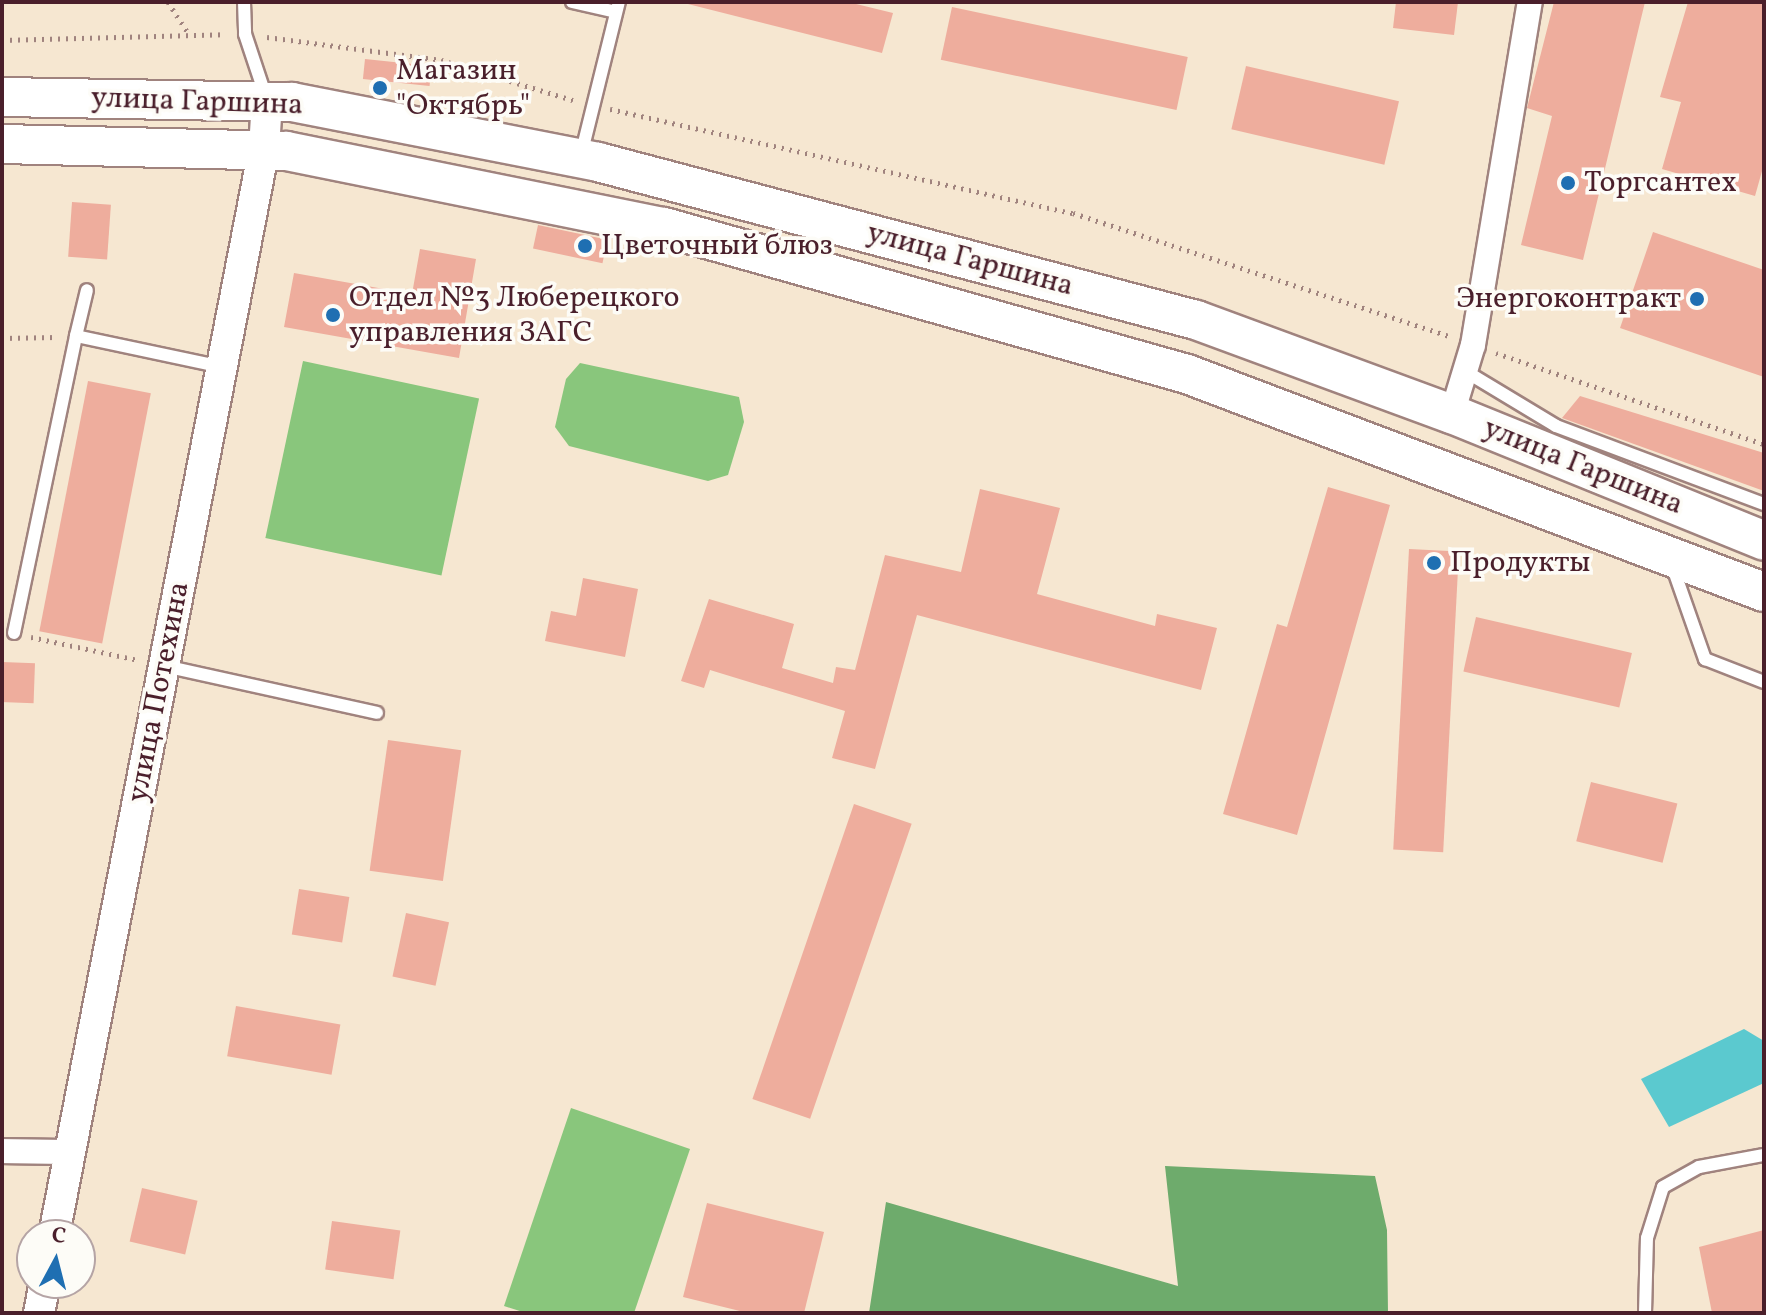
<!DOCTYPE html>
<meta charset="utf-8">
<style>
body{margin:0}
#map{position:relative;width:1766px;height:1315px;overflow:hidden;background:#f6e7d1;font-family:Vollkorn,serif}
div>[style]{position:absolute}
.green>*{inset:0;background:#89c67c;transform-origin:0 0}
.forest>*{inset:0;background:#6eab6c}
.water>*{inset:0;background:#5bc9cf}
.building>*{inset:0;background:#eead9d;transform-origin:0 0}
.path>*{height:5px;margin-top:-2.5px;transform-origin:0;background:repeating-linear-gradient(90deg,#a0837e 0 2px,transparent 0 8px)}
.roads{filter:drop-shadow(2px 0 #a0837e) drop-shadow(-2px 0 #a0837e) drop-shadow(0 2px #a0837e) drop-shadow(0 -2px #a0837e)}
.service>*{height:12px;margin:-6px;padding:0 6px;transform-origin:6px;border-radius:6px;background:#fff}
.minor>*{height:24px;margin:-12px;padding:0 12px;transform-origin:12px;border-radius:12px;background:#fff}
.tertiary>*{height:30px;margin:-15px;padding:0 15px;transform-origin:15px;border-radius:15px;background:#fff}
.primary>*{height:38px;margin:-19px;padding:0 19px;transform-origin:19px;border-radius:19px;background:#fff}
.dots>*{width:22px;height:22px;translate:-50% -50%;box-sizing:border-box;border:4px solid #fdfcf7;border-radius:50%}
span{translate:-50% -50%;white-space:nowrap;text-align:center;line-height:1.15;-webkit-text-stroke:7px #fdfcf7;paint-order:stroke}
.poi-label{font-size:30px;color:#4a1f2b}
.left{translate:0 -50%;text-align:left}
.right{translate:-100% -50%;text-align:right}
.street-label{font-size:30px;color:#4a1f2b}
.frame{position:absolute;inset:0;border:4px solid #4a1f2b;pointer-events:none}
.north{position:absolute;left:16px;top:1219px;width:80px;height:80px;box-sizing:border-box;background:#fdfcf7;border:2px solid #b5a4a5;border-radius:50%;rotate:7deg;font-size:22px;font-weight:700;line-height:32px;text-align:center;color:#4a1f2b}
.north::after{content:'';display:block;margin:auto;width:28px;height:36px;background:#1f6fb2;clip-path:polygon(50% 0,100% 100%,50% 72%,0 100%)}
</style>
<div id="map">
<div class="green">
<div style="left:303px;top:361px;width:180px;height:181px;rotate:12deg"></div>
<div style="clip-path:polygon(580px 363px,739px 397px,744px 422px,728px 475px,708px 481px,569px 446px,555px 427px,566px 379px)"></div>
<div style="clip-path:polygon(571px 1108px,690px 1149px,634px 1313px,526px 1313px,504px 1306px)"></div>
</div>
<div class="forest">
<div style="clip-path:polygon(1165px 1166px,1375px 1176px,1387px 1230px,1388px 1313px,869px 1313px,886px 1202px,1178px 1286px)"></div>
</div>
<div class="water">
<div style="clip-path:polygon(1744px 1029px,1764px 1041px,1764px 1083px,1669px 1127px,1641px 1079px)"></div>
</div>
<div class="building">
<div style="clip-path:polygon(680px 2px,848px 2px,893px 13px,882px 53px)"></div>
<div style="clip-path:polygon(1396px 2px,1458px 2px,1454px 35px,1393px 28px)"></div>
<div style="clip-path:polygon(1554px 2px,1645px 2px,1583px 260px,1521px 245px,1552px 116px,1527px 108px)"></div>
<div style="clip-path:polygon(1688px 2px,1764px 2px,1764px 164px,1755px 196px,1662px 169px,1681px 102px,1660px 97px)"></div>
<div style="left:952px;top:7px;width:241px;height:54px;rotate:12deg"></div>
<div style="left:365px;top:59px;width:67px;height:20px;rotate:6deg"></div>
<div style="left:1246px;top:66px;width:157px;height:65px;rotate:13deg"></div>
<div style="left:72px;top:202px;width:39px;height:55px;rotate:4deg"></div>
<div style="left:538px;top:225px;width:71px;height:24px;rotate:12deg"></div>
<div style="clip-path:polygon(1653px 232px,1764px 270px,1764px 377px,1620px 328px)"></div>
<div style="clip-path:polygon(420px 249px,476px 259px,459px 358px,284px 327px,294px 273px,412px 294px)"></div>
<div style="left:88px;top:381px;width:64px;height:255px;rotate:11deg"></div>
<div style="clip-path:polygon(1580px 396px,1764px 453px,1764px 491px,1562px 418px)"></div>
<div style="clip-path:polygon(1328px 487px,1390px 505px,1297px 835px,1223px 814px,1277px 624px,1287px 627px)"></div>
<div style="clip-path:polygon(980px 489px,1060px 508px,1037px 594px,1155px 626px,1157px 614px,1217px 628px,1201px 690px,917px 615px,875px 769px,832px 758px,845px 711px,710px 670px,704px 688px,681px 681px,709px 599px,794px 624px,782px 668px,833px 683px,836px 667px,855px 670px,885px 555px,961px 572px)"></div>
<div style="left:1409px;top:549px;width:50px;height:301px;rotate:3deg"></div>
<div style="clip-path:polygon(583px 578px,638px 589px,625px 657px,545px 641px,551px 611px,576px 616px)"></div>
<div style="left:1476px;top:617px;width:160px;height:56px;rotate:13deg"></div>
<div style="left:2px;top:662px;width:33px;height:40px;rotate:2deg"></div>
<div style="left:388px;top:740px;width:74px;height:132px;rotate:8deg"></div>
<div style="left:1591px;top:782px;width:89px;height:61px;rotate:14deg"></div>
<div style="left:854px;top:804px;width:61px;height:312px;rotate:19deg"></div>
<div style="left:299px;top:889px;width:51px;height:46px;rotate:9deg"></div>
<div style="left:406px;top:913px;width:44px;height:65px;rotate:12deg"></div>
<div style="left:236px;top:1006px;width:106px;height:51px;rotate:10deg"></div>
<div style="left:142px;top:1188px;width:57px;height:55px;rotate:13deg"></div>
<div style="clip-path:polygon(707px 1203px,824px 1232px,804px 1313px,748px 1313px,683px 1297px)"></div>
<div style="left:332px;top:1221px;width:69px;height:49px;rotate:8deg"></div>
<div style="clip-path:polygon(1764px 1230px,1764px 1313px,1712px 1313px,1699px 1247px)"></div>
</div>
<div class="path">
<div style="left:168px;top:2px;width:38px;rotate:57deg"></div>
<div style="left:267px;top:37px;width:176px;rotate:7.5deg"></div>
<div style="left:441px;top:60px;width:138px;rotate:16.9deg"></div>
<div style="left:2px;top:40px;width:223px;rotate:-1.5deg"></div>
<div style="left:610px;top:109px;width:475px;rotate:12.7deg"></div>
<div style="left:1073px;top:213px;width:396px;rotate:18.1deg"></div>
<div style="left:2px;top:338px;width:55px;rotate:-1deg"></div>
<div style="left:1496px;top:353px;width:283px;rotate:18.8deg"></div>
<div style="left:31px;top:637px;width:109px;rotate:12.1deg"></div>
</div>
<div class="roads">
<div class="service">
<div style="left:244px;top:2px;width:32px;rotate:88deg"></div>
<div style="left:245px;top:34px;width:66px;rotate:71.6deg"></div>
<div style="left:572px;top:2px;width:45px;rotate:12.8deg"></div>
<div style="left:581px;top:155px;width:158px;rotate:-76.1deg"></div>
<div style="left:76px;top:336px;width:47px;rotate:-76.6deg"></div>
<div style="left:1465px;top:371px;width:106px;rotate:31.1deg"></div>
<div style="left:1556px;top:426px;width:222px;rotate:20.6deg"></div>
<div style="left:1672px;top:565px;width:100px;rotate:70.7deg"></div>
<div style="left:1705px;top:659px;width:63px;rotate:21.3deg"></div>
<div style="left:14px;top:633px;width:303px;rotate:-78.2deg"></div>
<div style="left:76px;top:336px;width:149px;rotate:12deg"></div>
<div style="left:164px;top:666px;width:218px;rotate:12.4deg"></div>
<div style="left:1645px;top:1313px;width:75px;rotate:-88.5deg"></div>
<div style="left:1647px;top:1238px;width:53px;rotate:-72.6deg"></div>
<div style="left:1663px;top:1187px;width:41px;rotate:-29.1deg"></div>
<div style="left:1699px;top:1167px;width:66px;rotate:-10.5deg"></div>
</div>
<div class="minor">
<div style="left:1452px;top:414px;width:72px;rotate:-73.1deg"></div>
<div style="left:1473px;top:345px;width:348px;rotate:-80.6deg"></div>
<div style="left:2px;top:1151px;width:69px;rotate:0.8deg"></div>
</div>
<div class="tertiary">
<div style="left:54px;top:1235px;width:1106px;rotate:-79.06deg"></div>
<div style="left:264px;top:149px;width:49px;rotate:-86.5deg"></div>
<div style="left:39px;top:1313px;width:31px;rotate:-79deg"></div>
</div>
<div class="primary">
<div style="left:2px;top:97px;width:290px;rotate:1deg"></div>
<div style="left:292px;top:102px;width:312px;rotate:11.1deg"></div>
<div style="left:598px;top:162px;width:619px;rotate:14.8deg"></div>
<div style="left:1196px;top:320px;width:273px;rotate:20.2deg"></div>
<div style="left:1452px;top:414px;width:337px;rotate:22.1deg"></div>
<div style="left:2px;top:144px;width:284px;rotate:1.4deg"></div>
<div style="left:286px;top:151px;width:386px;rotate:11.4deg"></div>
<div style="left:664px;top:227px;width:543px;rotate:15.7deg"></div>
<div style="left:1187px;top:374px;width:617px;rotate:20.7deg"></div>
</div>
</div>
<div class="dots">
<div style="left:380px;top:88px;background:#1f6fb2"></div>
<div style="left:1568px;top:183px;background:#1f6fb2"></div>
<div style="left:585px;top:246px;background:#1f6fb2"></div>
<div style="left:1697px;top:299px;background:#1f6fb2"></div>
<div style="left:333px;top:315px;background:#1f6fb2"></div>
<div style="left:1434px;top:563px;background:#1f6fb2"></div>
</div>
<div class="poi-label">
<span class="left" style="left:396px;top:88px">Магазин<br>"Октябрь"</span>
<span class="left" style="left:1584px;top:183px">Торгсантех</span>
<span class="left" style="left:601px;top:246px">Цветочный блюз</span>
<span class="left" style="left:349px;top:315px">Отдел №3 Люберецкого<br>управления ЗАГС</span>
<span class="right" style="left:1681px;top:299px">Энергоконтракт</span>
<span class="left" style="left:1450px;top:563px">Продукты</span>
</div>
<div class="street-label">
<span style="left:197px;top:102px;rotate:2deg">улица Гаршина</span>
<span style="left:970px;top:260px;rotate:15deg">улица Гаршина</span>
<span style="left:1583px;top:467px;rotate:22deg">улица Гаршина</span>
<span style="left:159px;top:692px;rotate:-79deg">улица Потехина</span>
</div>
<div class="frame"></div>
<div class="north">С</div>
</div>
